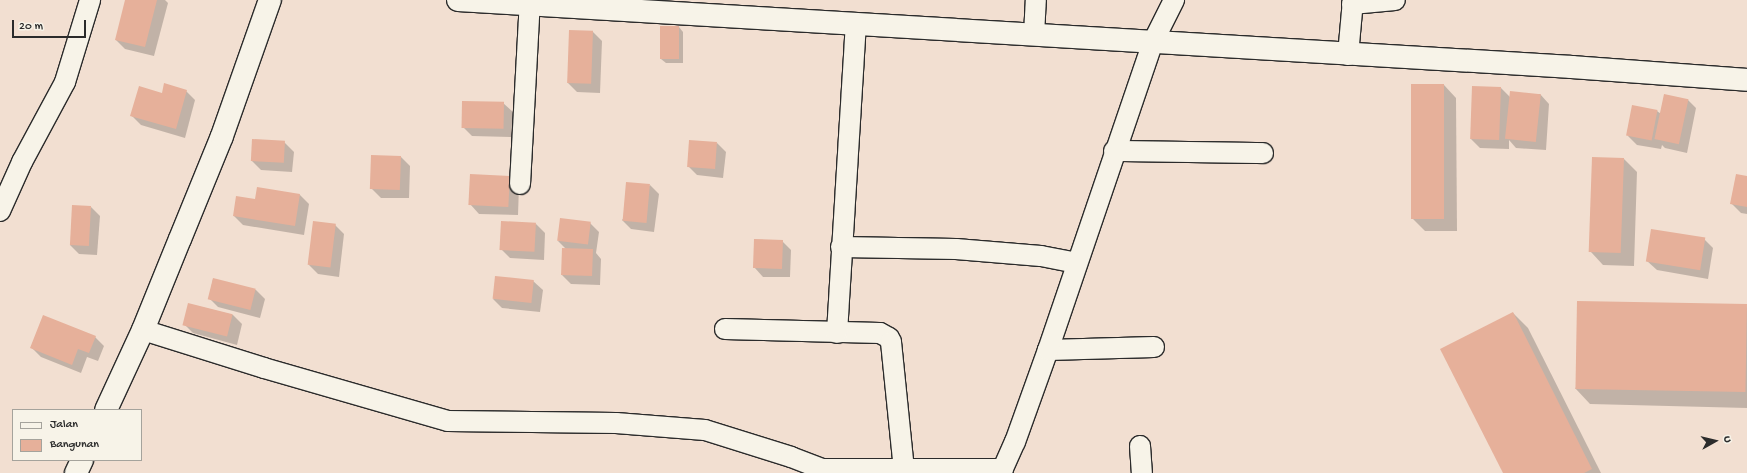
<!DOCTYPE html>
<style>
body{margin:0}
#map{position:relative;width:1747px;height:473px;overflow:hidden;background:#f2dfd1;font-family:"Gochi Hand",sans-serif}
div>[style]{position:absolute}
.shadow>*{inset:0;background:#0003}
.building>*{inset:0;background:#e6b09a;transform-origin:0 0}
.roads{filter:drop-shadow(1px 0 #2b2b2b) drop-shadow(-1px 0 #2b2b2b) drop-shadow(0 1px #2b2b2b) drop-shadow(0 -1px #2b2b2b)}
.minor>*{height:20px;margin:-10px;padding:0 10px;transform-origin:10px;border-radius:10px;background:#f7f3e8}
.tertiary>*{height:22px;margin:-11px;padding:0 11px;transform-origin:11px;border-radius:11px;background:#f7f3e8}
.secondary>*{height:22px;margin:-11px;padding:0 11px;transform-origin:11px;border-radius:11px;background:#f7f3e8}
span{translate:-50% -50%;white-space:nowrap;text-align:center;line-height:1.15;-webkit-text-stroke:3px #f7f3e8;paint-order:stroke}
.legend{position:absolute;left:12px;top:409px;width:130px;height:52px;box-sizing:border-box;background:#f7f3e8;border:1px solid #a5a39c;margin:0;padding:5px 7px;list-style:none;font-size:12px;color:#2b2b2b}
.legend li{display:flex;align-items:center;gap:8px;height:20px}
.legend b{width:20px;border:1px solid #a5a39c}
.north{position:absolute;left:1695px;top:421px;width:40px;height:40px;-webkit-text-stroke:3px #f7f3e8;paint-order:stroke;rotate:82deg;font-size:11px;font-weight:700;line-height:16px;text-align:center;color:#2b2b2b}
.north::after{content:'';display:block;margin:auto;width:14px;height:18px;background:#2b2b2b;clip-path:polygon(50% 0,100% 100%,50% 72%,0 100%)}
.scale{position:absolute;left:12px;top:20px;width:74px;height:18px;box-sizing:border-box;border:2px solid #2b2b2b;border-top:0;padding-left:5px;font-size:12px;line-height:14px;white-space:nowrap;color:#2b2b2b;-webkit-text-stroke:3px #f7f3e8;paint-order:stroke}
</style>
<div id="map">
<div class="shadow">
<div style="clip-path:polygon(126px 0,165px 0,168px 3px,154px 56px,125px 49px,116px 40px)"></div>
<div style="clip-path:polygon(679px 27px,683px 32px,683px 63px,666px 63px,661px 59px)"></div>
<div style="clip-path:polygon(570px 31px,593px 32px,602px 41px,600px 93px,577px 92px,568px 83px)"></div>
<div style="clip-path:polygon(1444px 85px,1456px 98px,1457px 231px,1425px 231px,1412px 218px)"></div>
<div style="clip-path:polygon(1501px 88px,1511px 98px,1540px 94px,1549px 104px,1546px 150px,1516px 148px,1509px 140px,1509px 149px,1480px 148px,1471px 139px)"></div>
<div style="clip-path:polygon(186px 91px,195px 100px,185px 138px,141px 125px,132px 116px,162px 94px)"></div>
<div style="clip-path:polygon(1687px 99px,1696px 108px,1687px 153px,1665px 148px,1662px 145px,1661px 149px,1637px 145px,1628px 136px,1657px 111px,1661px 114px)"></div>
<div style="clip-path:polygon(503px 103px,513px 112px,512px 137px,472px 136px,463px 127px)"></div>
<div style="clip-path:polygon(284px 142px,294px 152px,292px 172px,261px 170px,252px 161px)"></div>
<div style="clip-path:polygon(717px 143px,726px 152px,723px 178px,697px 175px,688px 166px)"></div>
<div style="clip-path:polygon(401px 157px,410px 166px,409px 198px,381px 198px,372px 189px)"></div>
<div style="clip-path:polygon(1624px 159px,1637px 172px,1634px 266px,1603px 265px,1591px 252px)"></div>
<div style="clip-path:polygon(510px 177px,519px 186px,518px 215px,479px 214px,470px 204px)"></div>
<div style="clip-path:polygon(1747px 177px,1747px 214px,1741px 213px,1732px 204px)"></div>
<div style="clip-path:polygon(650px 185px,659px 194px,654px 232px,631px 229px,622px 220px)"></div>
<div style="clip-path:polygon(300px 195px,309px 204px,304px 235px,243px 225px,234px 216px,256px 201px)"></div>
<div style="clip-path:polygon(91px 207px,100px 216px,97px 255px,79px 254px,70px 245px)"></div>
<div style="clip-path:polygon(590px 223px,599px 232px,596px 253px,601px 259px,600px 285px,571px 284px,562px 275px,566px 249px,558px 241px)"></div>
<div style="clip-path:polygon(536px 224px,545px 233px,544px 260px,510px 258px,501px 249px)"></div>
<div style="clip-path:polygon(335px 225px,344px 234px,339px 277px,318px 274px,309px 265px)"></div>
<div style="clip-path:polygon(1704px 239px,1713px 248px,1708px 279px,1657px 270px,1647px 261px)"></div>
<div style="clip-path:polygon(782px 241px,791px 250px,790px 277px,763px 277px,754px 267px)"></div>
<div style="clip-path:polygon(213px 279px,256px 290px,265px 299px,260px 318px,218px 307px,209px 298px)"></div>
<div style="clip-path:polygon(533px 281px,543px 290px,540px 312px,502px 308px,493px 299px)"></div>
<div style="clip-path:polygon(189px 304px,233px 315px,242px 324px,237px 345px,193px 333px,184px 324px)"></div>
<div style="clip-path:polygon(1747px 307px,1747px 408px,1590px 404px,1575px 388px)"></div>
<div style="clip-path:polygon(1513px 313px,1528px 328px,1601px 473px,1504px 473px)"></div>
<div style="clip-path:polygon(95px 337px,104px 346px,98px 361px,87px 357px,81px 373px,41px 357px,32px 348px)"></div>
</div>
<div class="building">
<div style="clip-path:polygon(125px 0,157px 0,145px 47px,115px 40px)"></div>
<div style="left:660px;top:26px;width:19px;height:33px"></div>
<div style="left:569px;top:30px;width:24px;height:53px;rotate:2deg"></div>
<div style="clip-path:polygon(164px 83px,187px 90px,176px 129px,130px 116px,139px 86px,162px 93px)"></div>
<div style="left:1411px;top:84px;width:33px;height:135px"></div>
<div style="left:1472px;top:86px;width:29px;height:53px;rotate:2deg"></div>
<div style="left:1510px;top:91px;width:31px;height:48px;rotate:6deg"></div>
<div style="left:1664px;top:94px;width:25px;height:46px;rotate:12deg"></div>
<div style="left:462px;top:101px;width:42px;height:27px;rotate:1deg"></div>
<div style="left:1632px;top:105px;width:26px;height:31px;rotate:11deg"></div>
<div style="left:252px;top:139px;width:33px;height:22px;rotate:3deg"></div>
<div style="left:689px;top:140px;width:28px;height:27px;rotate:4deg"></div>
<div style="left:371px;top:155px;width:30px;height:34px;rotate:2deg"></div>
<div style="left:1592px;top:157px;width:32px;height:95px;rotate:2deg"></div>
<div style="left:470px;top:174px;width:40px;height:31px;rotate:3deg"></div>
<div style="clip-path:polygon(1736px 174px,1747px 176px,1747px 207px,1730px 204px)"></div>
<div style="left:626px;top:182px;width:24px;height:39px;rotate:5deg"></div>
<div style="clip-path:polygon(257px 187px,300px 194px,295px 226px,233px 216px,236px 196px,255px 199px)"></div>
<div style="left:72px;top:205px;width:19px;height:40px;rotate:3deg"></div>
<div style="left:560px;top:218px;width:31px;height:23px;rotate:7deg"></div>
<div style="left:313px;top:221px;width:23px;height:44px;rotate:7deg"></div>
<div style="left:501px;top:221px;width:35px;height:29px;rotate:3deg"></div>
<div style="left:1651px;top:229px;width:55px;height:33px;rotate:9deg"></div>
<div style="left:754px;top:239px;width:29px;height:29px;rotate:2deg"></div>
<div style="left:562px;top:248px;width:31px;height:27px;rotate:2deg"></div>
<div style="left:495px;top:276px;width:39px;height:23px;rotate:6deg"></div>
<div style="left:213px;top:278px;width:44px;height:22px;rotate:14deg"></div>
<div style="left:1577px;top:301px;width:170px;height:88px;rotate:1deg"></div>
<div style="left:188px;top:303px;width:46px;height:23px;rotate:14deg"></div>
<div style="clip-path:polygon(1513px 312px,1592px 469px,1584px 473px,1503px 473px,1440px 349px)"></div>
<div style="clip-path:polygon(43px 315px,96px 336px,89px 353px,78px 349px,72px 365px,30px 348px)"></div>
</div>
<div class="roads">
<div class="minor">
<div style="left:1352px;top:4px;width:43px;rotate:-5.3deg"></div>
<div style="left:1034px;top:35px;width:35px;rotate:-87deg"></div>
<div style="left:1348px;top:55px;width:55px;rotate:-84.8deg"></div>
<div style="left:1114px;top:151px;width:149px;rotate:0.8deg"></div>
<div style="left:520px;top:184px;width:184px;rotate:-86.9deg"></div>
<div style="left:0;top:211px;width:54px;rotate:-65.8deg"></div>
<div style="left:22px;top:162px;width:91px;rotate:-61.7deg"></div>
<div style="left:65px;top:82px;width:86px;rotate:-73deg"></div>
<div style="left:841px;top:247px;width:115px;rotate:1deg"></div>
<div style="left:956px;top:249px;width:85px;rotate:4.7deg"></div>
<div style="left:1041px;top:256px;width:36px;rotate:11deg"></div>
<div style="left:725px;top:329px;width:155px;rotate:1.5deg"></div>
<div style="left:880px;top:333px;width:10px;rotate:29deg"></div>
<div style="left:889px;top:338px;width:4px;rotate:63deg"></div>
<div style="left:891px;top:342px;width:128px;rotate:84.2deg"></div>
<div style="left:143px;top:330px;width:127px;rotate:17.4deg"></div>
<div style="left:264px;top:368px;width:191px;rotate:16.1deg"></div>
<div style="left:448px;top:421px;width:168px;rotate:0.7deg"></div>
<div style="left:616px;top:423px;width:89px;rotate:4.5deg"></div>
<div style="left:705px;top:430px;width:90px;rotate:17.4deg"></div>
<div style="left:791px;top:457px;width:33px;rotate:21deg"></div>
<div style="left:822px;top:469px;width:181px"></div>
<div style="left:837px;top:333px;width:310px;rotate:-86.5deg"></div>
<div style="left:1048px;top:350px;width:106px;rotate:-1.6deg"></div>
<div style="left:1140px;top:446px;width:27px;rotate:86deg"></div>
<div style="left:1001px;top:473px;width:34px;rotate:-66deg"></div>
<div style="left:1015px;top:442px;width:98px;rotate:-70.3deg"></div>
<div style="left:1048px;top:350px;width:325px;rotate:-71.2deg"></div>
<div style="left:1153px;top:42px;width:47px;rotate:-63.4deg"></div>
</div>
<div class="tertiary">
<div style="left:106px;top:410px;width:88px;rotate:-65.2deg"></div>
<div style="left:143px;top:330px;width:98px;rotate:-67.9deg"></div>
<div style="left:180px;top:239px;width:111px;rotate:-67.8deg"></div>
<div style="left:222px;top:136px;width:144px;rotate:-70.6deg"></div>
<div style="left:76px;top:473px;width:14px;rotate:-65deg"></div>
</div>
<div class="secondary">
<div style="left:458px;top:0;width:1116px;rotate:3.44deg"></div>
<div style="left:1572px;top:67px;width:175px;rotate:4.2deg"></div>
</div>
</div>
<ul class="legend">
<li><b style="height:5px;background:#f7f3e8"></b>Jalan</li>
<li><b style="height:11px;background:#e6b09a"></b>Bangunan</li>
</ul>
<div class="north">U</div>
<div class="scale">20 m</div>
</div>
